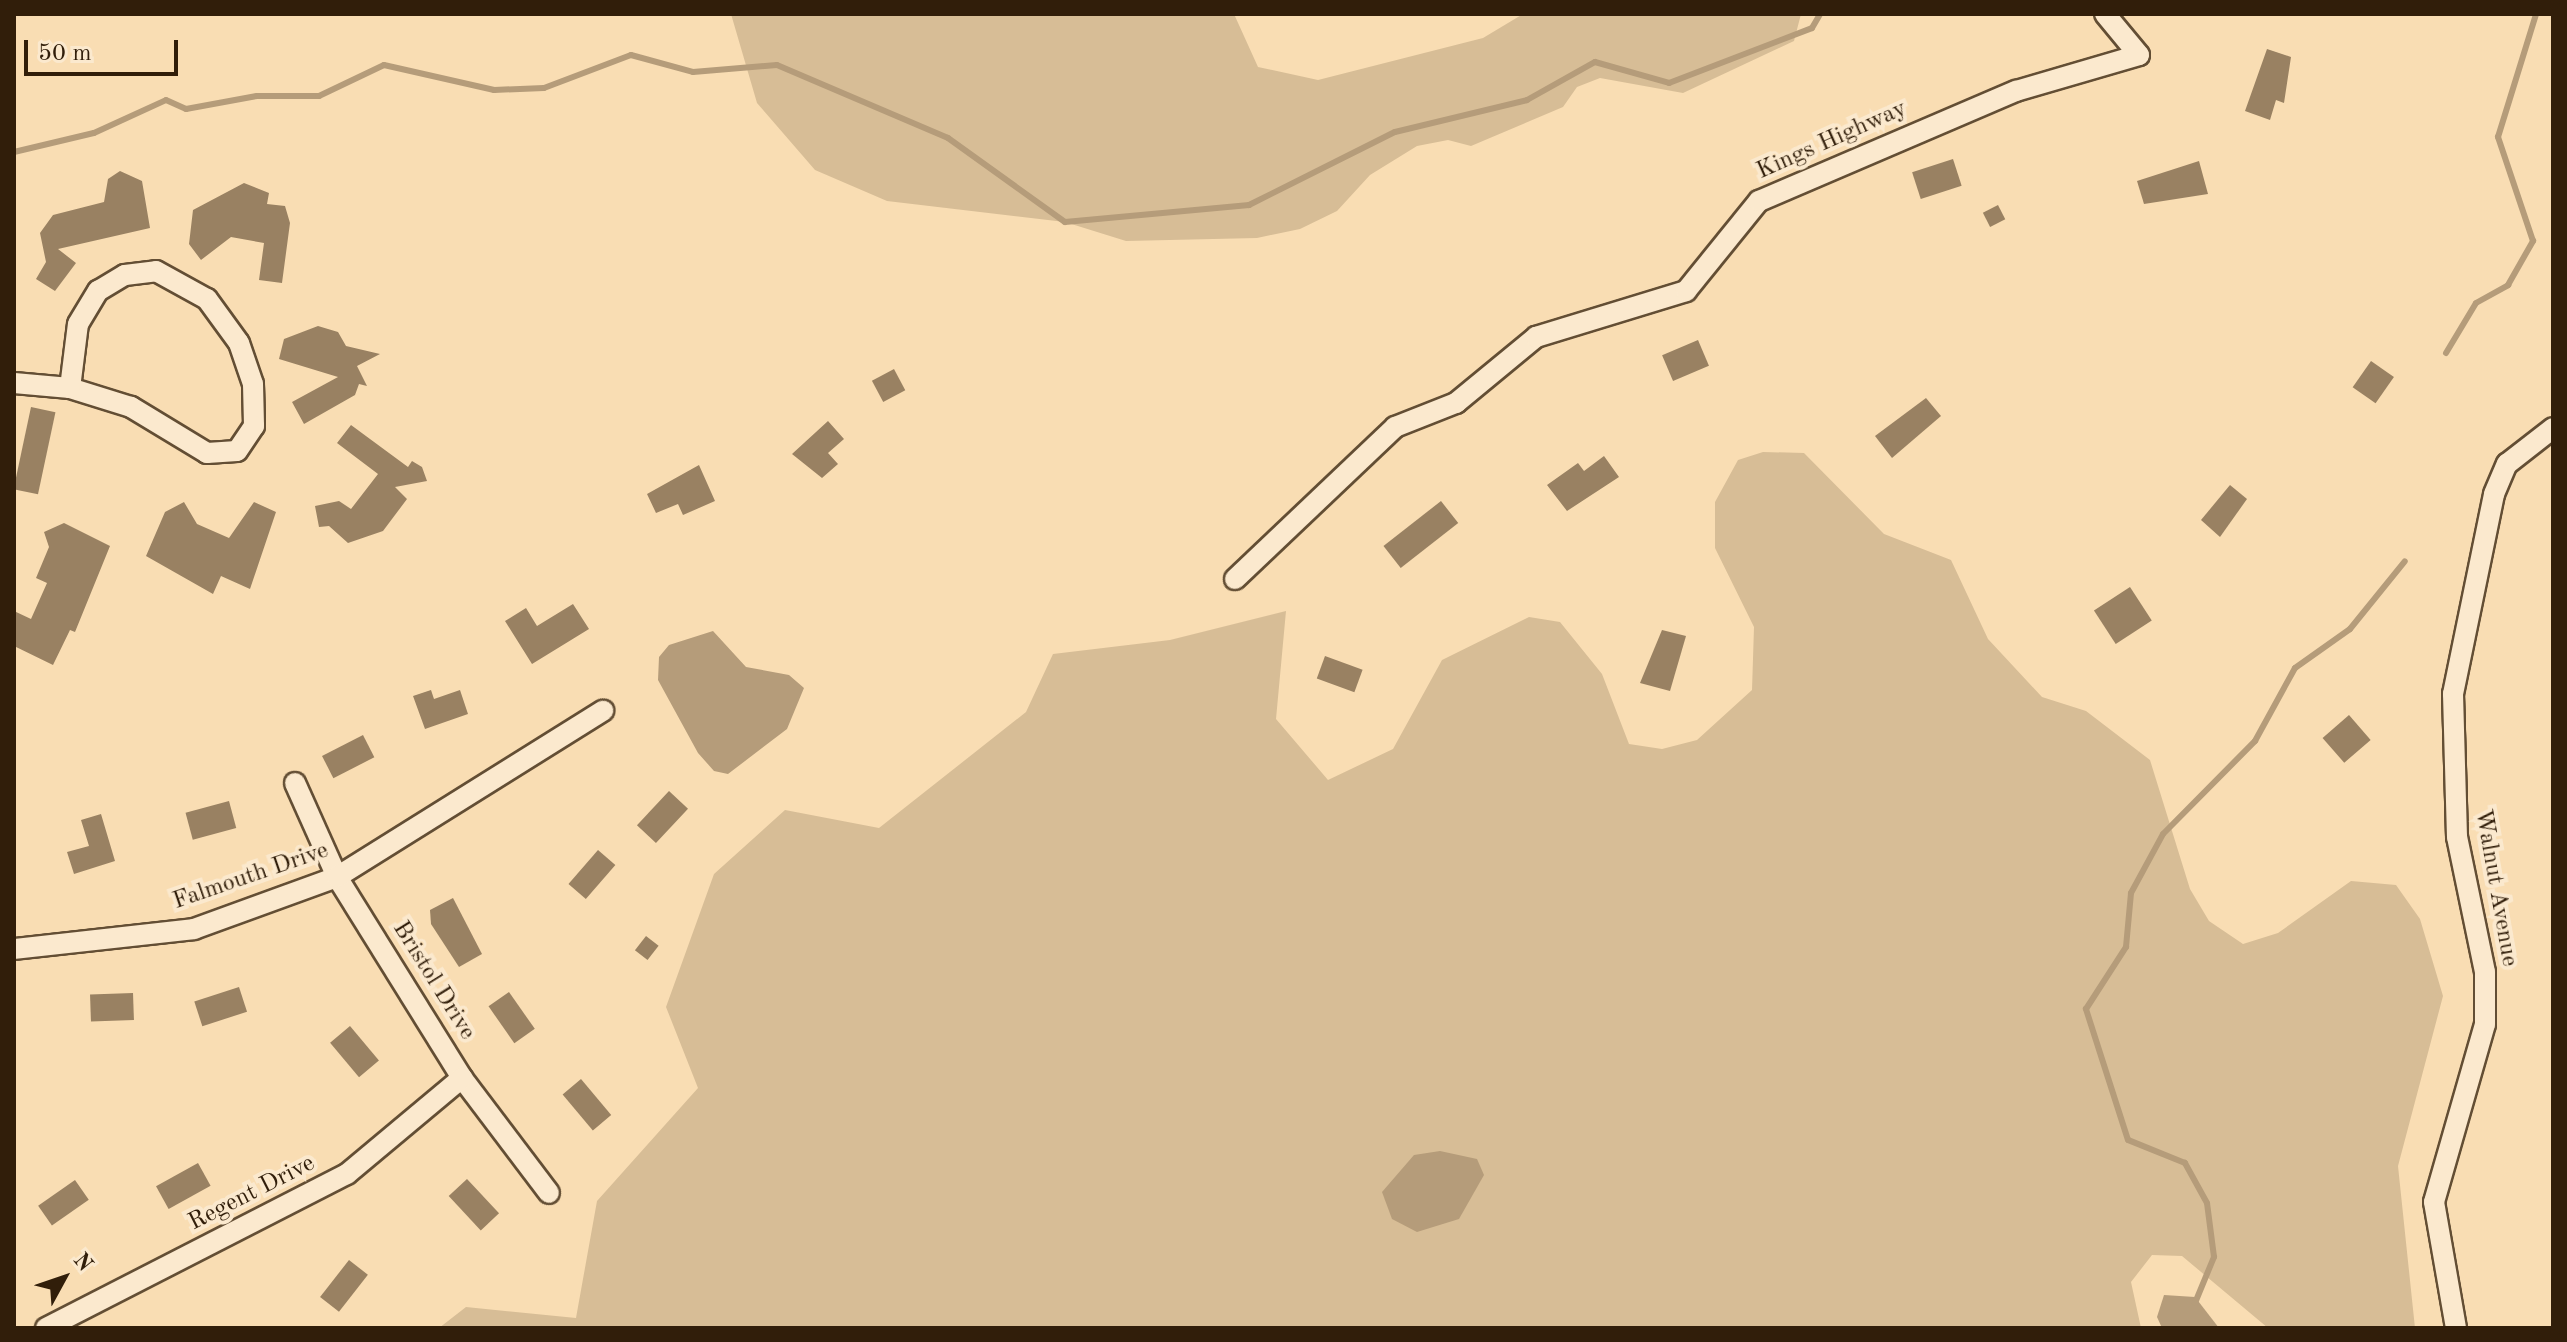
<!DOCTYPE html>
<style>
body{margin:0}
#map{position:relative;width:2567px;height:1342px;overflow:hidden;background:#f9ddb3;font-family:"Old Standard TT",serif}
div>[style]{position:absolute}
.green>*{inset:0;background:#d7bd96}
.water>*{inset:0;background:#b59c7a}
.stream>*{height:6px;margin:-3px;padding:0 3px;transform-origin:3px;border-radius:3px;background:#b59c7a}
.building>*{inset:0;background:#998162;transform-origin:0 0}
.roads{filter:drop-shadow(2px 0 #634e34) drop-shadow(-2px 0 #634e34) drop-shadow(0 2px #634e34) drop-shadow(0 -2px #634e34)}
.minor>*{height:20px;margin:-10px;padding:0 10px;transform-origin:10px;border-radius:10px;background:#fbe9ce}
span{translate:-50% -50%;white-space:nowrap;text-align:center;line-height:1.15;-webkit-text-stroke:8px #fbe9ce;paint-order:stroke}
.street-label{font-size:24px;color:#311e0a}
.frame{position:absolute;inset:0;border:16px solid #311e0a;pointer-events:none}
.north{position:absolute;left:24px;top:1238px;width:80px;height:80px;-webkit-text-stroke:6px #fbe9ce;paint-order:stroke;rotate:50deg;font-size:22px;font-weight:700;line-height:32px;text-align:center;color:#311e0a}
.north::after{content:'';display:block;margin:auto;width:28px;height:36px;background:#311e0a;clip-path:polygon(50% 0,100% 100%,50% 72%,0 100%)}
.scale{position:absolute;left:24px;top:40px;width:154px;height:36px;box-sizing:border-box;border:4px solid #311e0a;border-top:0;padding-left:10px;font-size:24px;line-height:28px;white-space:nowrap;color:#311e0a;-webkit-text-stroke:6px #fbe9ce;paint-order:stroke}
</style>
<div id="map">
<div class="green">
<div style="clip-path:polygon(731px 14px,1234px 14px,1258px 67px,1318px 80px,1483px 38px,1523px 14px,1801px 14px,1794px 41px,1683px 93px,1600px 78px,1577px 87px,1563px 107px,1471px 146px,1448px 140px,1417px 146px,1370px 175px,1337px 211px,1300px 229px,1257px 238px,1126px 241px,1065px 222px,887px 201px,815px 170px,757px 103px)"></div>
<div style="clip-path:polygon(1763px 452px,1804px 453px,1884px 534px,1951px 560px,1988px 639px,2042px 697px,2086px 711px,2150px 760px,2190px 889px,2209px 921px,2243px 944px,2278px 933px,2351px 881px,2396px 885px,2420px 919px,2443px 996px,2398px 1166px,2415px 1328px,2268px 1328px,2182px 1256px,2152px 1255px,2131px 1282px,2141px 1328px,439px 1328px,466px 1307px,576px 1318px,597px 1201px,698px 1088px,666px 1007px,714px 874px,785px 810px,879px 828px,1026px 712px,1053px 654px,1170px 640px,1286px 611px,1276px 719px,1328px 780px,1393px 749px,1442px 660px,1529px 617px,1560px 622px,1602px 674px,1629px 744px,1662px 749px,1697px 740px,1752px 690px,1754px 627px,1715px 548px,1715px 502px,1738px 460px)"></div>
</div>
<div class="water">
<div style="clip-path:polygon(713px 631px,746px 667px,789px 675px,804px 688px,787px 729px,728px 774px,714px 771px,698px 753px,658px 680px,659px 657px,669px 645px)"></div>
<div style="clip-path:polygon(1440px 1151px,1477px 1159px,1484px 1175px,1459px 1219px,1417px 1232px,1392px 1219px,1382px 1192px,1414px 1155px)"></div>
<div style="clip-path:polygon(2164px 1295px,2195px 1297px,2219px 1328px,2162px 1328px,2157px 1317px)"></div>
</div>
<div class="stream">
<div style="left:14px;top:152px;width:82px;rotate:-13.4deg"></div>
<div style="left:94px;top:133px;width:79px;rotate:-24.6deg"></div>
<div style="left:166px;top:100px;width:22px;rotate:24deg"></div>
<div style="left:186px;top:109px;width:72px;rotate:-10.4deg"></div>
<div style="left:257px;top:96px;width:62px"></div>
<div style="left:319px;top:96px;width:72px;rotate:-25.5deg"></div>
<div style="left:384px;top:65px;width:113px;rotate:12.8deg"></div>
<div style="left:494px;top:90px;width:50px;rotate:-2.3deg"></div>
<div style="left:544px;top:88px;width:93px;rotate:-20.8deg"></div>
<div style="left:631px;top:55px;width:64px;rotate:15.3deg"></div>
<div style="left:693px;top:72px;width:84px;rotate:-4.8deg"></div>
<div style="left:777px;top:65px;width:186px;rotate:23.1deg"></div>
<div style="left:948px;top:138px;width:144px;rotate:35.7deg"></div>
<div style="left:1065px;top:222px;width:185px;rotate:-5.3deg"></div>
<div style="left:1249px;top:205px;width:163px;rotate:-26.6deg"></div>
<div style="left:1395px;top:132px;width:136px;rotate:-13.6deg"></div>
<div style="left:1527px;top:100px;width:78px;rotate:-29.2deg"></div>
<div style="left:1595px;top:62px;width:77px;rotate:15.8deg"></div>
<div style="left:1669px;top:83px;width:153px;rotate:-21deg"></div>
<div style="left:1812px;top:28px;width:16px;rotate:-60deg"></div>
<div style="left:2446px;top:353px;width:58px;rotate:-59deg"></div>
<div style="left:2476px;top:303px;width:37px;rotate:-29deg"></div>
<div style="left:2508px;top:285px;width:51px;rotate:-60.4deg"></div>
<div style="left:2533px;top:241px;width:110px;rotate:-108.6deg"></div>
<div style="left:2498px;top:137px;width:129px;rotate:-72.8deg"></div>
<div style="left:2195px;top:1303px;width:50px;rotate:-67.6deg"></div>
<div style="left:2214px;top:1257px;width:54px;rotate:-97.4deg"></div>
<div style="left:2207px;top:1203px;width:46px;rotate:-118.8deg"></div>
<div style="left:2185px;top:1163px;width:61px;rotate:-158deg"></div>
<div style="left:2128px;top:1140px;width:138px;rotate:-107.8deg"></div>
<div style="left:2086px;top:1009px;width:74px;rotate:-57.2deg"></div>
<div style="left:2126px;top:947px;width:54px;rotate:-84.7deg"></div>
<div style="left:2131px;top:893px;width:67px;rotate:-61.5deg"></div>
<div style="left:2163px;top:834px;width:131px;rotate:-45.3deg"></div>
<div style="left:2255px;top:741px;width:83px;rotate:-61.3deg"></div>
<div style="left:2295px;top:668px;width:67px;rotate:-35.3deg"></div>
<div style="left:2350px;top:629px;width:87px;rotate:-51deg"></div>
</div>
<div class="building">
<div style="clip-path:polygon(2267px 49px,2291px 57px,2284px 103px,2276px 100px,2270px 120px,2245px 111px)"></div>
<div style="left:1953px;top:159px;width:28px;height:43px;rotate:72deg"></div>
<div style="clip-path:polygon(2199px 161px,2208px 194px,2144px 204px,2137px 181px)"></div>
<div style="clip-path:polygon(120px 171px,142px 181px,150px 228px,58px 249px,76px 263px,55px 291px,36px 279px,46px 262px,40px 233px,53px 215px,104px 202px,108px 179px)"></div>
<div style="clip-path:polygon(244px 183px,269px 193px,267px 204px,285px 206px,290px 223px,282px 283px,259px 280px,264px 243px,231px 237px,201px 260px,189px 244px,193px 210px)"></div>
<div style="left:1998px;top:205px;width:16px;height:17px;rotate:63deg"></div>
<div style="clip-path:polygon(318px 326px,338px 332px,346px 346px,380px 354px,357px 366px,367px 386px,359px 384px,355px 395px,304px 424px,292px 402px,338px 377px,279px 359px,284px 339px)"></div>
<div style="left:1698px;top:340px;width:28px;height:39px;rotate:67deg"></div>
<div style="left:2371px;top:361px;width:28px;height:32px;rotate:35deg"></div>
<div style="left:894px;top:369px;width:24px;height:25px;rotate:62deg"></div>
<div style="clip-path:polygon(1926px 398px,1941px 416px,1892px 458px,1875px 436px)"></div>
<div style="left:31px;top:407px;width:25px;height:84px;rotate:12deg"></div>
<div style="clip-path:polygon(828px 421px,844px 439px,828px 453px,838px 464px,822px 478px,792px 454px)"></div>
<div style="clip-path:polygon(351px 425px,408px 467px,412px 461px,422px 467px,427px 481px,395px 487px,407px 499px,383px 531px,348px 543px,329px 526px,319px 527px,315px 506px,339px 501px,351px 509px,378px 474px,337px 443px)"></div>
<div style="clip-path:polygon(1604px 456px,1619px 477px,1567px 511px,1547px 485px,1578px 463px,1584px 471px)"></div>
<div style="clip-path:polygon(699px 465px,715px 501px,683px 515px,678px 504px,656px 513px,647px 494px)"></div>
<div style="clip-path:polygon(2230px 485px,2247px 499px,2220px 537px,2201px 520px)"></div>
<div style="left:1441px;top:501px;width:28px;height:73px;rotate:52deg"></div>
<div style="clip-path:polygon(184px 502px,197px 524px,229px 538px,254px 502px,276px 512px,250px 589px,221px 576px,213px 594px,146px 556px,165px 512px)"></div>
<div style="clip-path:polygon(64px 523px,110px 546px,75px 632px,70px 630px,53px 665px,14px 646px,14px 611px,31px 619px,47px 583px,36px 578px,49px 547px,44px 532px)"></div>
<div style="left:2130px;top:587px;width:40px;height:43px;rotate:57deg"></div>
<div style="clip-path:polygon(573px 604px,589px 629px,532px 664px,505px 621px,526px 608px,537px 626px)"></div>
<div style="clip-path:polygon(1662px 630px,1686px 636px,1670px 691px,1640px 683px)"></div>
<div style="left:1325px;top:656px;width:40px;height:24px;rotate:20deg"></div>
<div style="clip-path:polygon(431px 690px,434px 699px,460px 690px,468px 714px,425px 729px,413px 696px)"></div>
<div style="left:2349px;top:715px;width:33px;height:35px;rotate:49deg"></div>
<div style="left:363px;top:735px;width:25px;height:46px;rotate:63deg"></div>
<div style="left:669px;top:791px;width:26px;height:47px;rotate:43deg"></div>
<div style="left:229px;top:801px;width:28px;height:45px;rotate:75deg"></div>
<div style="clip-path:polygon(101px 814px,115px 861px,74px 874px,67px 852px,89px 846px,81px 820px)"></div>
<div style="left:598px;top:850px;width:23px;height:45px;rotate:41deg"></div>
<div style="clip-path:polygon(453px 898px,482px 954px,459px 967px,431px 924px,430px 910px)"></div>
<div style="left:646px;top:936px;width:16px;height:18px;rotate:38deg"></div>
<div style="left:239px;top:987px;width:26px;height:47px;rotate:72deg"></div>
<div style="left:509px;top:992px;width:45px;height:25px;rotate:55deg"></div>
<div style="left:133px;top:993px;width:27px;height:43px;rotate:88deg"></div>
<div style="left:350px;top:1026px;width:45px;height:26px;rotate:50deg"></div>
<div style="left:581px;top:1079px;width:47px;height:24px;rotate:50deg"></div>
<div style="left:198px;top:1163px;width:26px;height:48px;rotate:61deg"></div>
<div style="left:467px;top:1179px;width:47px;height:25px;rotate:47deg"></div>
<div style="left:75px;top:1180px;width:24px;height:45px;rotate:55deg"></div>
<div style="left:349px;top:1260px;width:24px;height:47px;rotate:38deg"></div>
</div>
<div class="roads">
<div class="minor">
<div style="left:156px;top:271px;width:58px;rotate:28.8deg"></div>
<div style="left:207px;top:299px;width:54px;rotate:54deg"></div>
<div style="left:239px;top:343px;width:43px;rotate:71.1deg"></div>
<div style="left:253px;top:384px;width:42px;rotate:88.6deg"></div>
<div style="left:254px;top:426px;width:30px;rotate:124deg"></div>
<div style="left:237px;top:451px;width:30px;rotate:176deg"></div>
<div style="left:207px;top:453px;width:89px;rotate:-148.8deg"></div>
<div style="left:131px;top:407px;width:64px;rotate:-162.7deg"></div>
<div style="left:70px;top:388px;width:64px;rotate:-82.9deg"></div>
<div style="left:78px;top:324px;width:39px;rotate:-59deg"></div>
<div style="left:98px;top:291px;width:31px;rotate:-31deg"></div>
<div style="left:125px;top:275px;width:31px;rotate:-7deg"></div>
<div style="left:14px;top:383px;width:56px;rotate:5.1deg"></div>
<div style="left:1235px;top:579px;width:221px;rotate:-43.5deg"></div>
<div style="left:1395px;top:427px;width:66px;rotate:-21.5deg"></div>
<div style="left:1456px;top:403px;width:104px;rotate:-39.5deg"></div>
<div style="left:1536px;top:337px;width:157px;rotate:-17deg"></div>
<div style="left:1686px;top:291px;width:116px;rotate:-51deg"></div>
<div style="left:1759px;top:201px;width:280px;rotate:-23.2deg"></div>
<div style="left:2016px;top:91px;width:128px;rotate:-16.3deg"></div>
<div style="left:2139px;top:55px;width:53px;rotate:-129.7deg"></div>
<div style="left:295px;top:783px;width:103px;rotate:65.9deg"></div>
<div style="left:337px;top:877px;width:237px;rotate:58.1deg"></div>
<div style="left:462px;top:1078px;width:144px;rotate:52.9deg"></div>
<div style="left:14px;top:949px;width:181px;rotate:-6.3deg"></div>
<div style="left:194px;top:929px;width:152px;rotate:-20deg"></div>
<div style="left:337px;top:877px;width:314px;rotate:-32deg"></div>
<div style="left:46px;top:1328px;width:338px;rotate:-27.1deg"></div>
<div style="left:347px;top:1174px;width:150px;rotate:-39.9deg"></div>
<div style="left:2456px;top:1328px;width:128px;rotate:-99.9deg"></div>
<div style="left:2434px;top:1202px;width:185px;rotate:-74deg"></div>
<div style="left:2485px;top:1024px;width:52px;rotate:-90deg"></div>
<div style="left:2485px;top:972px;width:138px;rotate:-101.7deg"></div>
<div style="left:2457px;top:837px;width:143px;rotate:-91.6deg"></div>
<div style="left:2453px;top:694px;width:204px;rotate:-78.4deg"></div>
<div style="left:2494px;top:494px;width:33px;rotate:-67deg"></div>
<div style="left:2507px;top:464px;width:58px;rotate:-38deg"></div>
</div>
</div>
<div class="street-label">
<span style="left:1832px;top:141px;rotate:-24deg">Kings Highway</span>
<span style="left:251px;top:877px;rotate:-19deg">Falmouth Drive</span>
<span style="left:2495px;top:888px;rotate:80deg">Walnut Avenue</span>
<span style="left:433px;top:981px;rotate:58deg">Bristol Drive</span>
<span style="left:252px;top:1194px;rotate:-27deg">Regent Drive</span>
</div>
<div class="frame"></div>
<div class="north">N</div>
<div class="scale">50 m</div>
</div>
